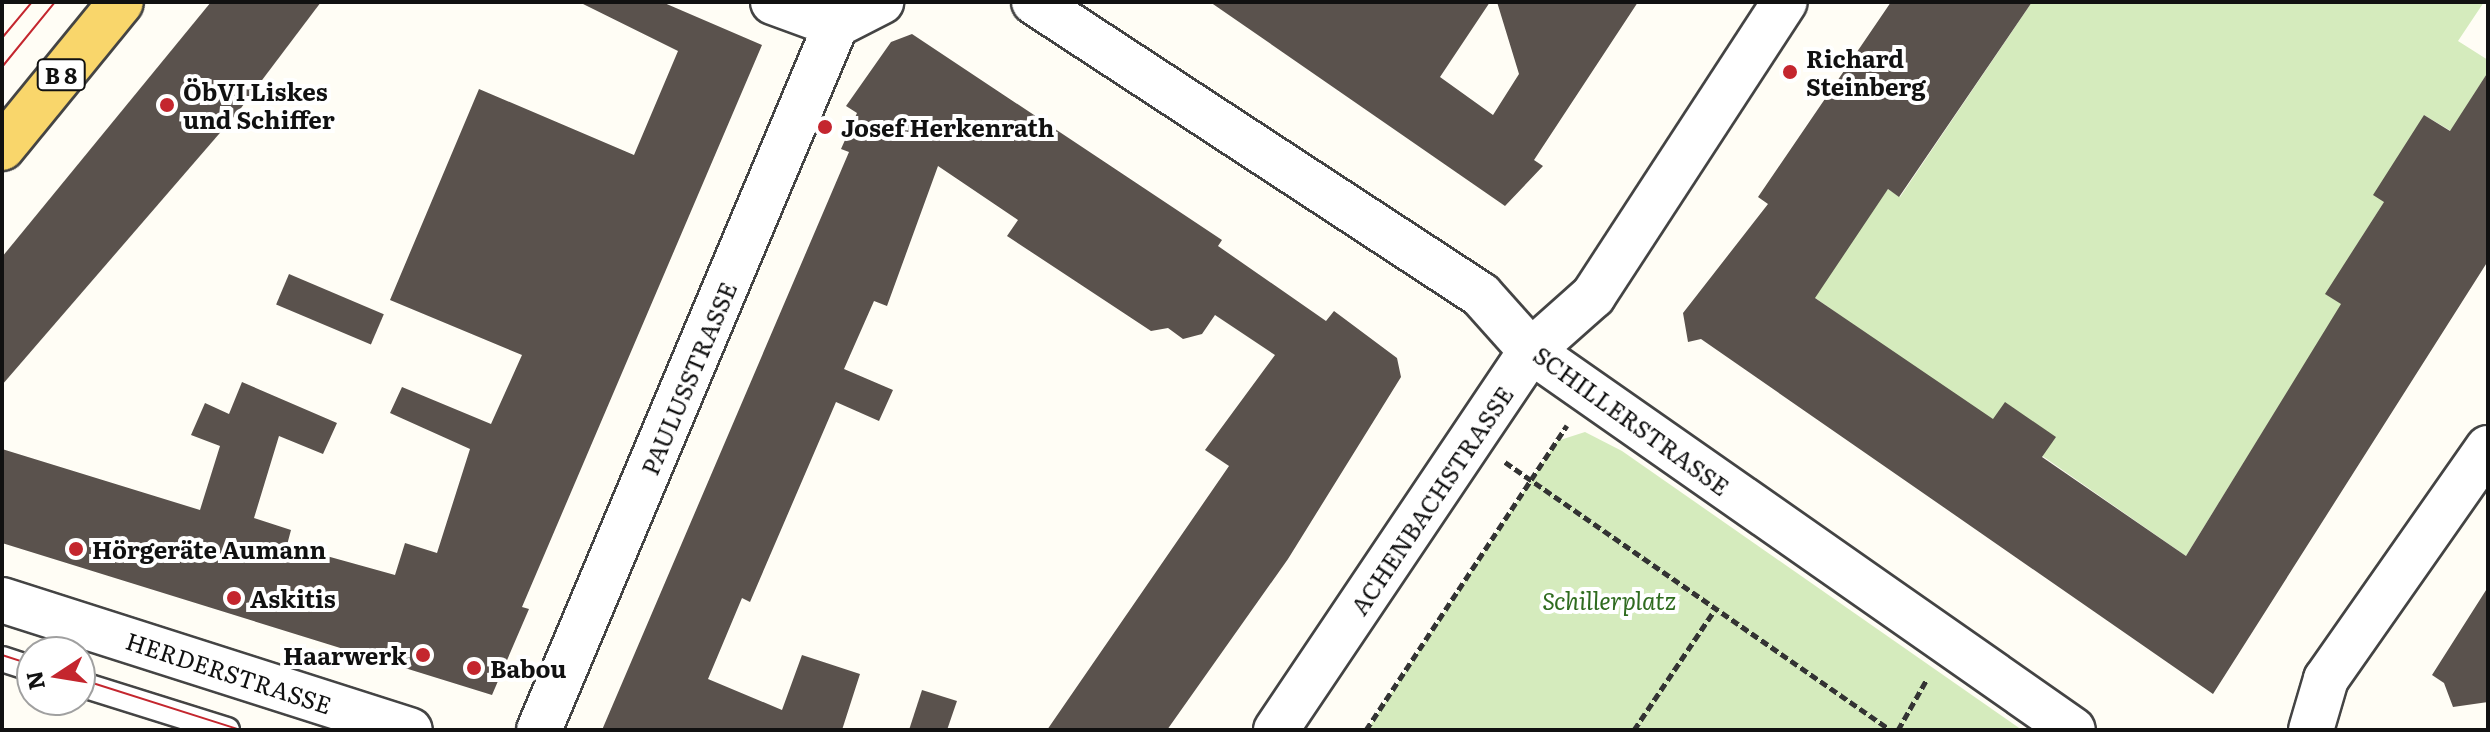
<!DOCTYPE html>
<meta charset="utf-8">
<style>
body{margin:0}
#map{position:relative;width:2490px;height:732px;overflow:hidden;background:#fffdf5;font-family:Literata,serif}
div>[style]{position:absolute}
.green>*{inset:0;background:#d5ebbd}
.building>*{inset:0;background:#5a524d;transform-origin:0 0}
.path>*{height:5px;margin-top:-2.5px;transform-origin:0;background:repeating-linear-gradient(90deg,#333 0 8px,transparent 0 12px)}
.roads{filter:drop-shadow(2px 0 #444) drop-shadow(-2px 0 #444) drop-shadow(0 2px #444) drop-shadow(0 -2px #444)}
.service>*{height:24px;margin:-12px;padding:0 12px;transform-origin:12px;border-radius:12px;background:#fff}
.minor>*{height:44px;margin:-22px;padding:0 22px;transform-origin:22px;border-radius:22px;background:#fff}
.tertiary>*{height:44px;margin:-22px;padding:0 22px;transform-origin:22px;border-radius:22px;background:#fff}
.primary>*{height:44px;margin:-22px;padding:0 22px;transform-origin:22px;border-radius:22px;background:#f9d66b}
.tram>*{height:2px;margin:-1px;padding:0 1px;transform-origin:1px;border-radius:1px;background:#c4262e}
.dots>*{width:22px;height:22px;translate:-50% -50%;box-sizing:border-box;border:4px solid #fff;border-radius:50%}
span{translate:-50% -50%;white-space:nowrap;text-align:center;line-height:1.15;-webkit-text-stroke:8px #fff;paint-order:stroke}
.shield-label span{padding:2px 6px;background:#fff;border:2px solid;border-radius:6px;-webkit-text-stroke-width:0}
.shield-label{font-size:22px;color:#111;font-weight:700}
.poi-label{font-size:24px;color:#111;font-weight:700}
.left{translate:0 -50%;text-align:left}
.right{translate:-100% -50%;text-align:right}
.street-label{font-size:24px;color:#111}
.park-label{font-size:24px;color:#2f6b1f;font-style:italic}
.frame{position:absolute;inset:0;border:4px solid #111;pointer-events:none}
.north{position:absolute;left:16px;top:636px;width:80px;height:80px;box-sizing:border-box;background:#fff;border:2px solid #a0a0a0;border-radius:50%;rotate:258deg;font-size:22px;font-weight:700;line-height:32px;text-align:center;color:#111}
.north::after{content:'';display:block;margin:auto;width:28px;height:36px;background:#c4262e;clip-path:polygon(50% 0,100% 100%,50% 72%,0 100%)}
</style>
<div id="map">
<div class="green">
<div style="clip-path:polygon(2032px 2px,2484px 2px,2458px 41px,2488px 60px,2488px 72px,2451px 131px,2424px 115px,2384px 202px,2326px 294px,2342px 304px,2186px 556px,1795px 284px,1888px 189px,1900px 197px)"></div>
<div style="clip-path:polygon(1585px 432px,1622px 451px,2022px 730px,1367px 730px,1557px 441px)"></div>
</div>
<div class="building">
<div style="clip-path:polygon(211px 2px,321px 2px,238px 112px,2px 385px,2px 257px)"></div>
<div style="clip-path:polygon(579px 2px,662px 2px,762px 45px,522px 607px,529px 609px,492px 695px,2px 543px,2px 449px,200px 510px,220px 446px,191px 435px,205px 403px,229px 414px,242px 382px,337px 423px,323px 454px,279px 436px,254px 518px,291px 530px,287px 545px,395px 575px,405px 543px,437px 553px,470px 449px,390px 413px,402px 387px,491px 424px,522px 355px,390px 300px,479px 89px,634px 155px,678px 51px)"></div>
<div style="clip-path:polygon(1210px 2px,1490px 2px,1440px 77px,1493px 115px,1519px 74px,1497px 2px,1638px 2px,1534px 160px,1543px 166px,1505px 206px)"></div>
<div style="clip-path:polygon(1891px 2px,2032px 2px,1899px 197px,1888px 189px,1815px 298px,1993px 419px,2005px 402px,2056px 437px,2042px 457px,2186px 556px,2341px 304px,2325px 294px,2384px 202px,2373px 195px,2424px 115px,2450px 131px,2488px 72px,2488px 261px,2213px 694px,1701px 339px,1688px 342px,1683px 313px,1768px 204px,1758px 197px)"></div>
<div style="clip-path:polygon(912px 34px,1222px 240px,1218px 246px,1326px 321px,1334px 311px,1397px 358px,1401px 377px,1288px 559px,1167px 730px,1047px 730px,1229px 466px,1205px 450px,1275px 355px,1215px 315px,1202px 334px,1183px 339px,1168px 328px,1151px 331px,1007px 236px,1018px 220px,938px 166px,887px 306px,874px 301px,844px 369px,893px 390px,879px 421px,836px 402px,750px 602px,742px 598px,708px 679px,782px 710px,802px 655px,860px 674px,842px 730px,602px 730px,849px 152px,841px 149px,857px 113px,846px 106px,891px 42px)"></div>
<div style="left:289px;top:274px;width:103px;height:33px;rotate:23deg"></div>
<div style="clip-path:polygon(2488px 587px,2488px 702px,2453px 707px,2444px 683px,2432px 675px)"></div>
<div style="clip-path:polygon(922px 690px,957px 701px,947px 730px,909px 730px)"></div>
</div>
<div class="path">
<div style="left:1505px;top:462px;width:470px;rotate:34.8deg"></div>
<div style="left:1366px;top:730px;width:365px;rotate:-56.6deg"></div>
<div style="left:1634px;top:730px;width:147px;rotate:-56.1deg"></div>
<div style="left:1898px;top:730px;width:59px;rotate:-60.4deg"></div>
</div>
<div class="roads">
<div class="service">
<div style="left:2px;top:659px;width:32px;rotate:18deg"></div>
<div style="left:80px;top:684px;width:154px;rotate:17.4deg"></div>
</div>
<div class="minor">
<div style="left:773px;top:2px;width:67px;rotate:20.1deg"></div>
<div style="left:836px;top:25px;width:51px;rotate:-27.1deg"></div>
<div style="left:1034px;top:2px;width:534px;rotate:33.24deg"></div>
<div style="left:1481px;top:295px;width:75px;rotate:48.2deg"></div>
<div style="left:1531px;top:351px;width:661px;rotate:34.96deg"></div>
<div style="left:539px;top:730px;width:765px;rotate:-67.16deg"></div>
<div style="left:1276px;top:730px;width:457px;rotate:-56.1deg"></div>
<div style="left:1531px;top:351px;width:83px;rotate:-41.6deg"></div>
<div style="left:1593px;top:296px;width:351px;rotate:-56.9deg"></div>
<div style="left:2311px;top:730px;width:53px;rotate:-73.6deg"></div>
<div style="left:2326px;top:679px;width:282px;rotate:-55deg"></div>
</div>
<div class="tertiary">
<div style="left:2px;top:600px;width:428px;rotate:17.7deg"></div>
</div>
<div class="primary">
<div style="left:2px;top:148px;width:188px;rotate:-50.8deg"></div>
</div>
</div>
<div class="tram">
<div style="left:2px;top:38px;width:47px;rotate:-50.2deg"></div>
<div style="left:2px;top:67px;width:84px;rotate:-50.8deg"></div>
<div style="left:2px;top:655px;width:32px;rotate:18deg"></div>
<div style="left:80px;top:679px;width:169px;rotate:17.6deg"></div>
</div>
<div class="dots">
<div style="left:1790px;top:72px;background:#c4262e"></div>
<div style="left:167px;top:105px;background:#c4262e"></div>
<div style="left:825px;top:127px;background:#c4262e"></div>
<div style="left:76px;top:549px;background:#c4262e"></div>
<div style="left:234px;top:598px;background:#c4262e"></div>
<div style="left:423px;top:655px;background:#c4262e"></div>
<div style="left:474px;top:668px;background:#c4262e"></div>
</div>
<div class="shield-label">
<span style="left:61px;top:75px">B 8</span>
</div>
<div class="poi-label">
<span class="left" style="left:1806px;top:72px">Richard<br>Steinberg</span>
<span class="left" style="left:183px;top:105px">ÖbVI Liskes<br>und Schiffer</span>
<span class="left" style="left:841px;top:127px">Josef Herkenrath</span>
<span class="left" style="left:92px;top:549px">Hörgeräte Aumann</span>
<span class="left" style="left:250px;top:598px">Askitis</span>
<span class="right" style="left:407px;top:655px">Haarwerk</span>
<span class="left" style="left:490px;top:668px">Babou</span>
</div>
<div class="street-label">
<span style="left:688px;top:378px;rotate:-67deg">PAULUSSTRASSE</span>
<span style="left:1632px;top:420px;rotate:36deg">SCHILLERSTRASSE</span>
<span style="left:1431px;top:500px;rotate:-56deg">ACHENBACHSTRASSE</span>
<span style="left:229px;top:672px;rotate:18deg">HERDERSTRASSE</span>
</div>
<div class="park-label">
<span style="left:1609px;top:600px">Schillerplatz</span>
</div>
<div class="frame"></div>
<div class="north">N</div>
</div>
